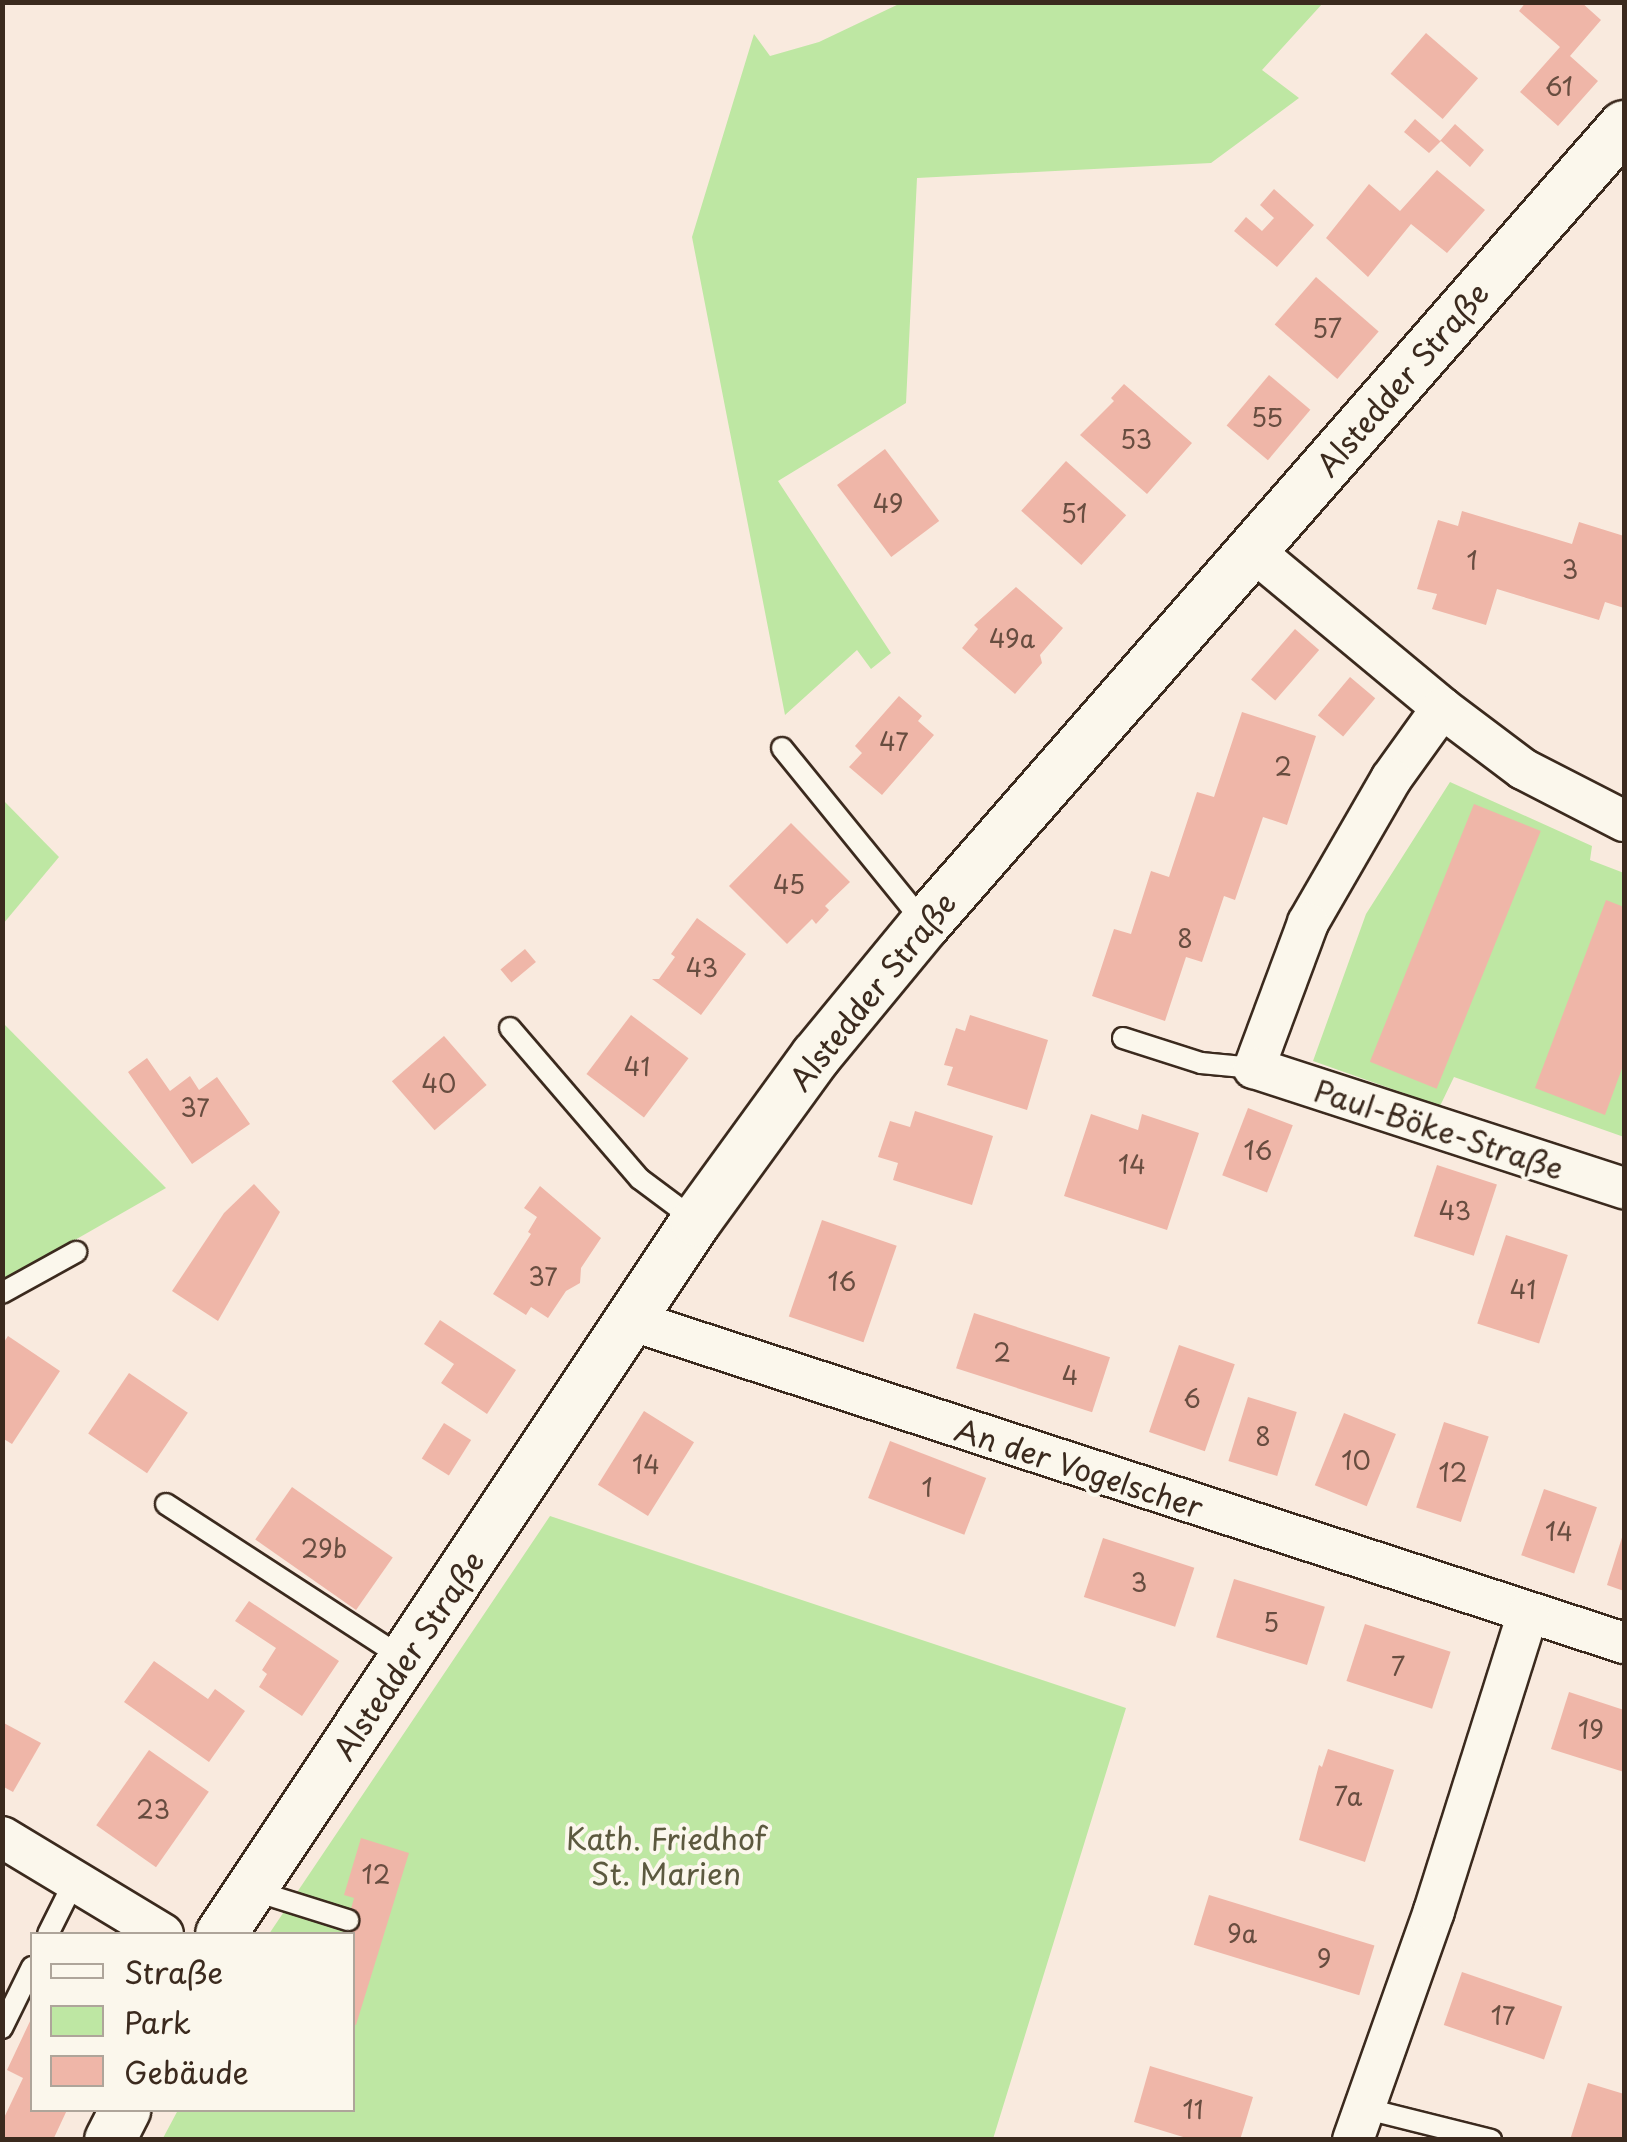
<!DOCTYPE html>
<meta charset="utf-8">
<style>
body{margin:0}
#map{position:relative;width:1627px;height:2142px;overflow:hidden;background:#f9eade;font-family:"Playpen Sans",sans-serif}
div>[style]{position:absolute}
.green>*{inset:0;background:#bee7a3}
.building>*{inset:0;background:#efb6a8;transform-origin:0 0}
.roads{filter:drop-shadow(2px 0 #3b2a1e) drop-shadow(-2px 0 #3b2a1e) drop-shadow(0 2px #3b2a1e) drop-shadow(0 -2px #3b2a1e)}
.service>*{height:20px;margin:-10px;padding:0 10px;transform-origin:10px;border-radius:10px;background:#fbf7ec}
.minor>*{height:40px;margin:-20px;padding:0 20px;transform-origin:20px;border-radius:20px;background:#fbf7ec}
.tertiary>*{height:50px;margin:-25px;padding:0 25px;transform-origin:25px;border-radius:25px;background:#fbf7ec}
span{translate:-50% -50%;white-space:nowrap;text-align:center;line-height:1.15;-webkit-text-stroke:8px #fbf7ec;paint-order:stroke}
.number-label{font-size:25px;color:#684d40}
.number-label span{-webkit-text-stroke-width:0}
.street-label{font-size:30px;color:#3b2a1e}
.park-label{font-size:30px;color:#5c593f}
.frame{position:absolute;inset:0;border:5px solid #3b2a1e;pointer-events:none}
.legend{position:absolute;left:30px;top:1932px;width:325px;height:180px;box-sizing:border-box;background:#fbf7ec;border:2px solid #aea59a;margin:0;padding:12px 18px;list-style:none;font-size:30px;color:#3b2a1e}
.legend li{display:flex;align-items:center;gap:20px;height:50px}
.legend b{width:50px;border:2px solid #aea59a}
</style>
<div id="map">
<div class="green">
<div style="clip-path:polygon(901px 3px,1323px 3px,1262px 70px,1299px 98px,1211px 163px,917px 178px,906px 403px,778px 481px,891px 653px,871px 669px,857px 650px,785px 715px,692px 237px,754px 34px,770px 56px,819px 42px)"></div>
<div style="clip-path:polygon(1450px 782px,1592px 846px,1590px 860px,1624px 873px,1624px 1137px,1454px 1077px,1440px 1106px,1313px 1061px,1366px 914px)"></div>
<div style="clip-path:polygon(3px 800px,59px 857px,3px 924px)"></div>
<div style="clip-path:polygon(2px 1022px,166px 1188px,3px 1281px,2px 1281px)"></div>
<div style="clip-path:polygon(550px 1516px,1126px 1708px,993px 2139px,162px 2140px,178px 2110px,352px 2110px,352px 1934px,269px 1934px)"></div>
</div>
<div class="building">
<div style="clip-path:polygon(1526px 2px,1581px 2px,1601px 20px,1570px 56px,1598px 81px,1558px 126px,1520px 92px,1560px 47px,1519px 11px)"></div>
<div style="left:1426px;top:33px;width:69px;height:54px;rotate:41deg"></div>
<div style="clip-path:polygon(1415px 119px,1440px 141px,1455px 124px,1484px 150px,1470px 167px,1441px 141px,1429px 153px,1404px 132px)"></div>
<div style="clip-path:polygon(1437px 170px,1485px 210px,1447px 253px,1411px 224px,1368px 277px,1326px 238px,1369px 184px,1400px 211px)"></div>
<div style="clip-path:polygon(1274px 189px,1314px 225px,1277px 267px,1234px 231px,1246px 217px,1262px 231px,1274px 218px,1260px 205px)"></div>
<div style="left:1316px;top:277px;width:83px;height:63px;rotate:41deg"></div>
<div style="left:1269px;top:375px;width:54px;height:66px;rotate:40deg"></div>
<div style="clip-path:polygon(1124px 384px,1192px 443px,1147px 494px,1080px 435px,1114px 401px,1111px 398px)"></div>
<div style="left:885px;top:449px;width:90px;height:60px;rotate:53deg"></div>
<div style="left:1066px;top:461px;width:81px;height:67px;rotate:42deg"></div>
<div style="clip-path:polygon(1462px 511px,1572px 544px,1579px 522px,1624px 536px,1624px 608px,1605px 602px,1599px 620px,1497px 589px,1486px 625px,1432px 609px,1437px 594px,1417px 589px,1438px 520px,1458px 526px)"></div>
<div style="clip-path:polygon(1016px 587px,1063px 628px,1040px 655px,1042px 663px,1015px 694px,962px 648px,978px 629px,974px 625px)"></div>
<div style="left:1295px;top:629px;width:32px;height:67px;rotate:41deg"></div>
<div style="left:1350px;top:677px;width:33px;height:50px;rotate:40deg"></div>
<div style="clip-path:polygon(899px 696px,922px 716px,918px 721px,934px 735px,882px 795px,849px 767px,862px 753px,855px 746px)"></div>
<div style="clip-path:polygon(1242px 712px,1316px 736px,1287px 825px,1263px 817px,1235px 900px,1224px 896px,1202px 962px,1186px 957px,1165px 1021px,1092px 996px,1114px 929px,1131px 934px,1151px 871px,1169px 877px,1197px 792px,1214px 797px)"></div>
<div style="left:1474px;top:804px;width:72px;height:278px;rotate:22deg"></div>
<div style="clip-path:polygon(791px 823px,850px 882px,825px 906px,829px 910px,816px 924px,812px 919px,787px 944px,729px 886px)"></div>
<div style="clip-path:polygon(1606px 900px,1624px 907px,1624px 1063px,1605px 1115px,1535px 1088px)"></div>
<div style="clip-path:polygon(697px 918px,746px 954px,701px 1015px,652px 979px,659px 979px,675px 957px,671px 954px)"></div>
<div style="left:525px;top:949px;width:17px;height:32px;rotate:50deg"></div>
<div style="left:631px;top:1015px;width:72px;height:74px;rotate:37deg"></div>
<div style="clip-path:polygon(970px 1015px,1048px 1040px,1027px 1110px,947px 1085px,953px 1067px,944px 1065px,956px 1028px,965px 1031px)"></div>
<div style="left:444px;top:1036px;width:65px;height:69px;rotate:49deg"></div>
<div style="clip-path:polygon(147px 1058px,170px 1091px,190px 1076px,199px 1090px,217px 1077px,250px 1124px,192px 1164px,128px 1072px)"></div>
<div style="left:1248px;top:1108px;width:48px;height:72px;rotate:21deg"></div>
<div style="clip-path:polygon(915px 1111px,993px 1136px,972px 1205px,893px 1180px,898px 1163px,878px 1157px,890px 1121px,910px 1127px)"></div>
<div style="clip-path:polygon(1091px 1114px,1138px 1130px,1142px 1114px,1199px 1133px,1167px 1230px,1064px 1196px)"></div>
<div style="left:1437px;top:1165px;width:63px;height:75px;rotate:18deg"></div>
<div style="clip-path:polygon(254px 1184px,280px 1212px,218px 1321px,172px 1291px,224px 1213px)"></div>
<div style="clip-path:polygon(540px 1186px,601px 1238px,581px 1268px,580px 1283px,566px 1291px,548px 1318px,531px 1307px,526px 1315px,493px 1294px,531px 1234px,528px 1232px,537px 1217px,524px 1208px)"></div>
<div style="left:822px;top:1220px;width:79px;height:102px;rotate:19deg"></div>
<div style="left:1506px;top:1235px;width:65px;height:93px;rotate:18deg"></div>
<div style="left:974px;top:1313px;width:143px;height:58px;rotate:18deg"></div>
<div style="clip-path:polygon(440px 1320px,516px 1370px,487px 1414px,441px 1383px,454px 1364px,424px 1344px)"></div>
<div style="clip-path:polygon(8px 1336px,60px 1371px,12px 1444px,2px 1438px,2px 1345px)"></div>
<div style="left:1179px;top:1345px;width:59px;height:92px;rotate:19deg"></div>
<div style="left:129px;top:1373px;width:71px;height:73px;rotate:34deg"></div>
<div style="left:1248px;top:1397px;width:51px;height:67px;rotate:17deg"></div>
<div style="left:644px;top:1411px;width:59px;height:87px;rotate:32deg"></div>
<div style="left:1344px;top:1413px;width:56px;height:78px;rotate:22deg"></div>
<div style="left:1444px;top:1422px;width:47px;height:90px;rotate:18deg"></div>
<div style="left:444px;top:1423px;width:32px;height:42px;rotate:32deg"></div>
<div style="left:890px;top:1441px;width:103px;height:61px;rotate:21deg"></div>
<div style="left:292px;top:1487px;width:123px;height:64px;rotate:35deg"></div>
<div style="left:1544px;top:1489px;width:56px;height:70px;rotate:19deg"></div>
<div style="clip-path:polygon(1624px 1531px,1624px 1591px,1607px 1585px)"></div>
<div style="left:1103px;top:1538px;width:96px;height:62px;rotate:18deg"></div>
<div style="left:1234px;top:1579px;width:95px;height:61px;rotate:17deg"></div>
<div style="clip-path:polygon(249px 1601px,339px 1661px,302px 1716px,259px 1687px,267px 1674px,262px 1670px,276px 1648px,235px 1621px)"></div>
<div style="left:1365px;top:1624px;width:90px;height:60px;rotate:18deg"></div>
<div style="clip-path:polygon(154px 1661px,208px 1699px,215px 1689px,245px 1711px,209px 1762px,124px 1702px)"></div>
<div style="clip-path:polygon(1569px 1692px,1624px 1710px,1624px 1772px,1551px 1749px)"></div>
<div style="clip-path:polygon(2px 1722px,41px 1743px,13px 1792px,2px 1786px)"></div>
<div style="clip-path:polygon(1328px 1749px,1394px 1770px,1365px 1862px,1299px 1840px,1319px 1765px,1322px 1767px)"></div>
<div style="left:149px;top:1750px;width:73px;height:92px;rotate:35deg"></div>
<div style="clip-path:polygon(361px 1838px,409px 1853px,356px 2025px,352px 2024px,352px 1934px,344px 1934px,354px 1898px,344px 1895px)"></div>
<div style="left:1209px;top:1895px;width:173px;height:52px;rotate:17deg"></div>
<div style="left:1462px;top:1972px;width:106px;height:56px;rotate:19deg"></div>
<div style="clip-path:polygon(32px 2017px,32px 2110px,67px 2110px,53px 2140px,2px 2140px,2px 2122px,23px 2078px,7px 2070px)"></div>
<div style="clip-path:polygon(1150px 2066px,1253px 2097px,1240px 2140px,1193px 2140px,1134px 2122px)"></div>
<div style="clip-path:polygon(1588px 2083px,1624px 2094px,1624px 2140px,1570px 2140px)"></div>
</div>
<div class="roads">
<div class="service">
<div style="left:782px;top:748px;width:225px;rotate:50.9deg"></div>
<div style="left:510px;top:1028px;width:199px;rotate:49.3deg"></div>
<div style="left:640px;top:1179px;width:69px;rotate:36.7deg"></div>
<div style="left:1123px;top:1038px;width:82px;rotate:17.8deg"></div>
<div style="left:1201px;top:1063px;width:53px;rotate:5.4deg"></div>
<div style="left:2px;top:1293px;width:85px;rotate:-29deg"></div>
<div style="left:166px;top:1504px;width:283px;rotate:33deg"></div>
<div style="left:252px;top:1890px;width:101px;rotate:17.4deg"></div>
<div style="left:48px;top:1934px;width:60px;rotate:-63.4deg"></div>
<div style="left:2px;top:2028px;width:68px;rotate:-63.8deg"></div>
<div style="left:1367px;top:2109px;width:128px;rotate:14deg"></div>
</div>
<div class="minor">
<div style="left:1252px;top:550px;width:247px;rotate:39.7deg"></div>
<div style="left:1442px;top:708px;width:101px;rotate:37deg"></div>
<div style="left:1523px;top:769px;width:114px;rotate:27.2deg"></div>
<div style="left:1442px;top:708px;width:87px;rotate:125.7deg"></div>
<div style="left:1391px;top:779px;width:166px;rotate:120deg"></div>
<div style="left:1308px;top:923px;width:155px;rotate:110.4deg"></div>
<div style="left:1254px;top:1068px;width:389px;rotate:18deg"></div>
<div style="left:630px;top:1320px;width:1045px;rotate:18deg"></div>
<div style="left:2px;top:1837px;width:188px;rotate:31.1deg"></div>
<div style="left:1353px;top:2140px;width:243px;rotate:-70.5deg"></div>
<div style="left:1434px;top:1911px;width:313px;rotate:-72.5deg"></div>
</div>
<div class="tertiary">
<div style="left:221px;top:1934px;width:857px;rotate:-56.33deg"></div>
<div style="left:696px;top:1221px;width:204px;rotate:-54deg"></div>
<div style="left:816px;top:1056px;width:171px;rotate:-50.5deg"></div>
<div style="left:925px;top:924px;width:1061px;rotate:-48.78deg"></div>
<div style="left:110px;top:2140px;width:34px;rotate:-63deg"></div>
</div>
</div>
<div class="number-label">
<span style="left:1559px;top:86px">61</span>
<span style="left:1327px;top:328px">57</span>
<span style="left:1267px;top:417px">55</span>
<span style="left:1136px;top:439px">53</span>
<span style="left:888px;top:503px">49</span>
<span style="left:1074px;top:513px">51</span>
<span style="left:1472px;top:560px">1</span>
<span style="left:1570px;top:569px">3</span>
<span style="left:1012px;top:638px">49a</span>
<span style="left:894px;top:741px">47</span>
<span style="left:1283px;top:766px">2</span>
<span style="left:789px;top:884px">45</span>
<span style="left:1185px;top:938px">8</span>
<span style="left:702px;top:967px">43</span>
<span style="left:637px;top:1066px">41</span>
<span style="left:439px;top:1083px">40</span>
<span style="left:195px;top:1107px">37</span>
<span style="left:1258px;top:1150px">16</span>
<span style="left:1132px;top:1164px">14</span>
<span style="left:1455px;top:1210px">43</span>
<span style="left:543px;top:1276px">37</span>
<span style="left:842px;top:1281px">16</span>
<span style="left:1523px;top:1289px">41</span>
<span style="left:1002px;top:1352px">2</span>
<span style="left:1070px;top:1375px">4</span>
<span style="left:1192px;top:1398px">6</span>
<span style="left:1263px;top:1436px">8</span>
<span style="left:1356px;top:1460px">10</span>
<span style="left:646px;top:1464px">14</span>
<span style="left:1453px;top:1472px">12</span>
<span style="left:927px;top:1487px">1</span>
<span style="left:1559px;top:1531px">14</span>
<span style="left:324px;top:1548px">29b</span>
<span style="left:1139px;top:1582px">3</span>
<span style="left:1271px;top:1622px">5</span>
<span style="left:1398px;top:1666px">7</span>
<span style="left:1591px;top:1729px">19</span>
<span style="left:1348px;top:1796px">7a</span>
<span style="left:153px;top:1809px">23</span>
<span style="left:376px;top:1874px">12</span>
<span style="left:1242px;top:1933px">9a</span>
<span style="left:1324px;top:1958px">9</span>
<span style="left:1503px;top:2015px">17</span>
<span style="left:1193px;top:2109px">11</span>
</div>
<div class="street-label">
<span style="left:1402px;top:379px;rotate:-49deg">Alstedder Straße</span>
<span style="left:872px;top:991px;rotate:-51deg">Alstedder Straße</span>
<span style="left:1439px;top:1129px;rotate:18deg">Paul-Böke-Straße</span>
<span style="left:1079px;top:1468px;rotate:18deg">An der Vogelscher</span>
<span style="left:408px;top:1655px;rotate:-56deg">Alstedder Straße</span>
</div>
<div class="park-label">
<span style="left:666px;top:1855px">Kath. Friedhof<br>St. Marien</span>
</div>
<div class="frame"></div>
<ul class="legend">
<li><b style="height:12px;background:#fbf7ec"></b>Straße</li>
<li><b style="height:28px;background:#bee7a3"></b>Park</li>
<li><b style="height:28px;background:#efb6a8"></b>Gebäude</li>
</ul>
</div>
